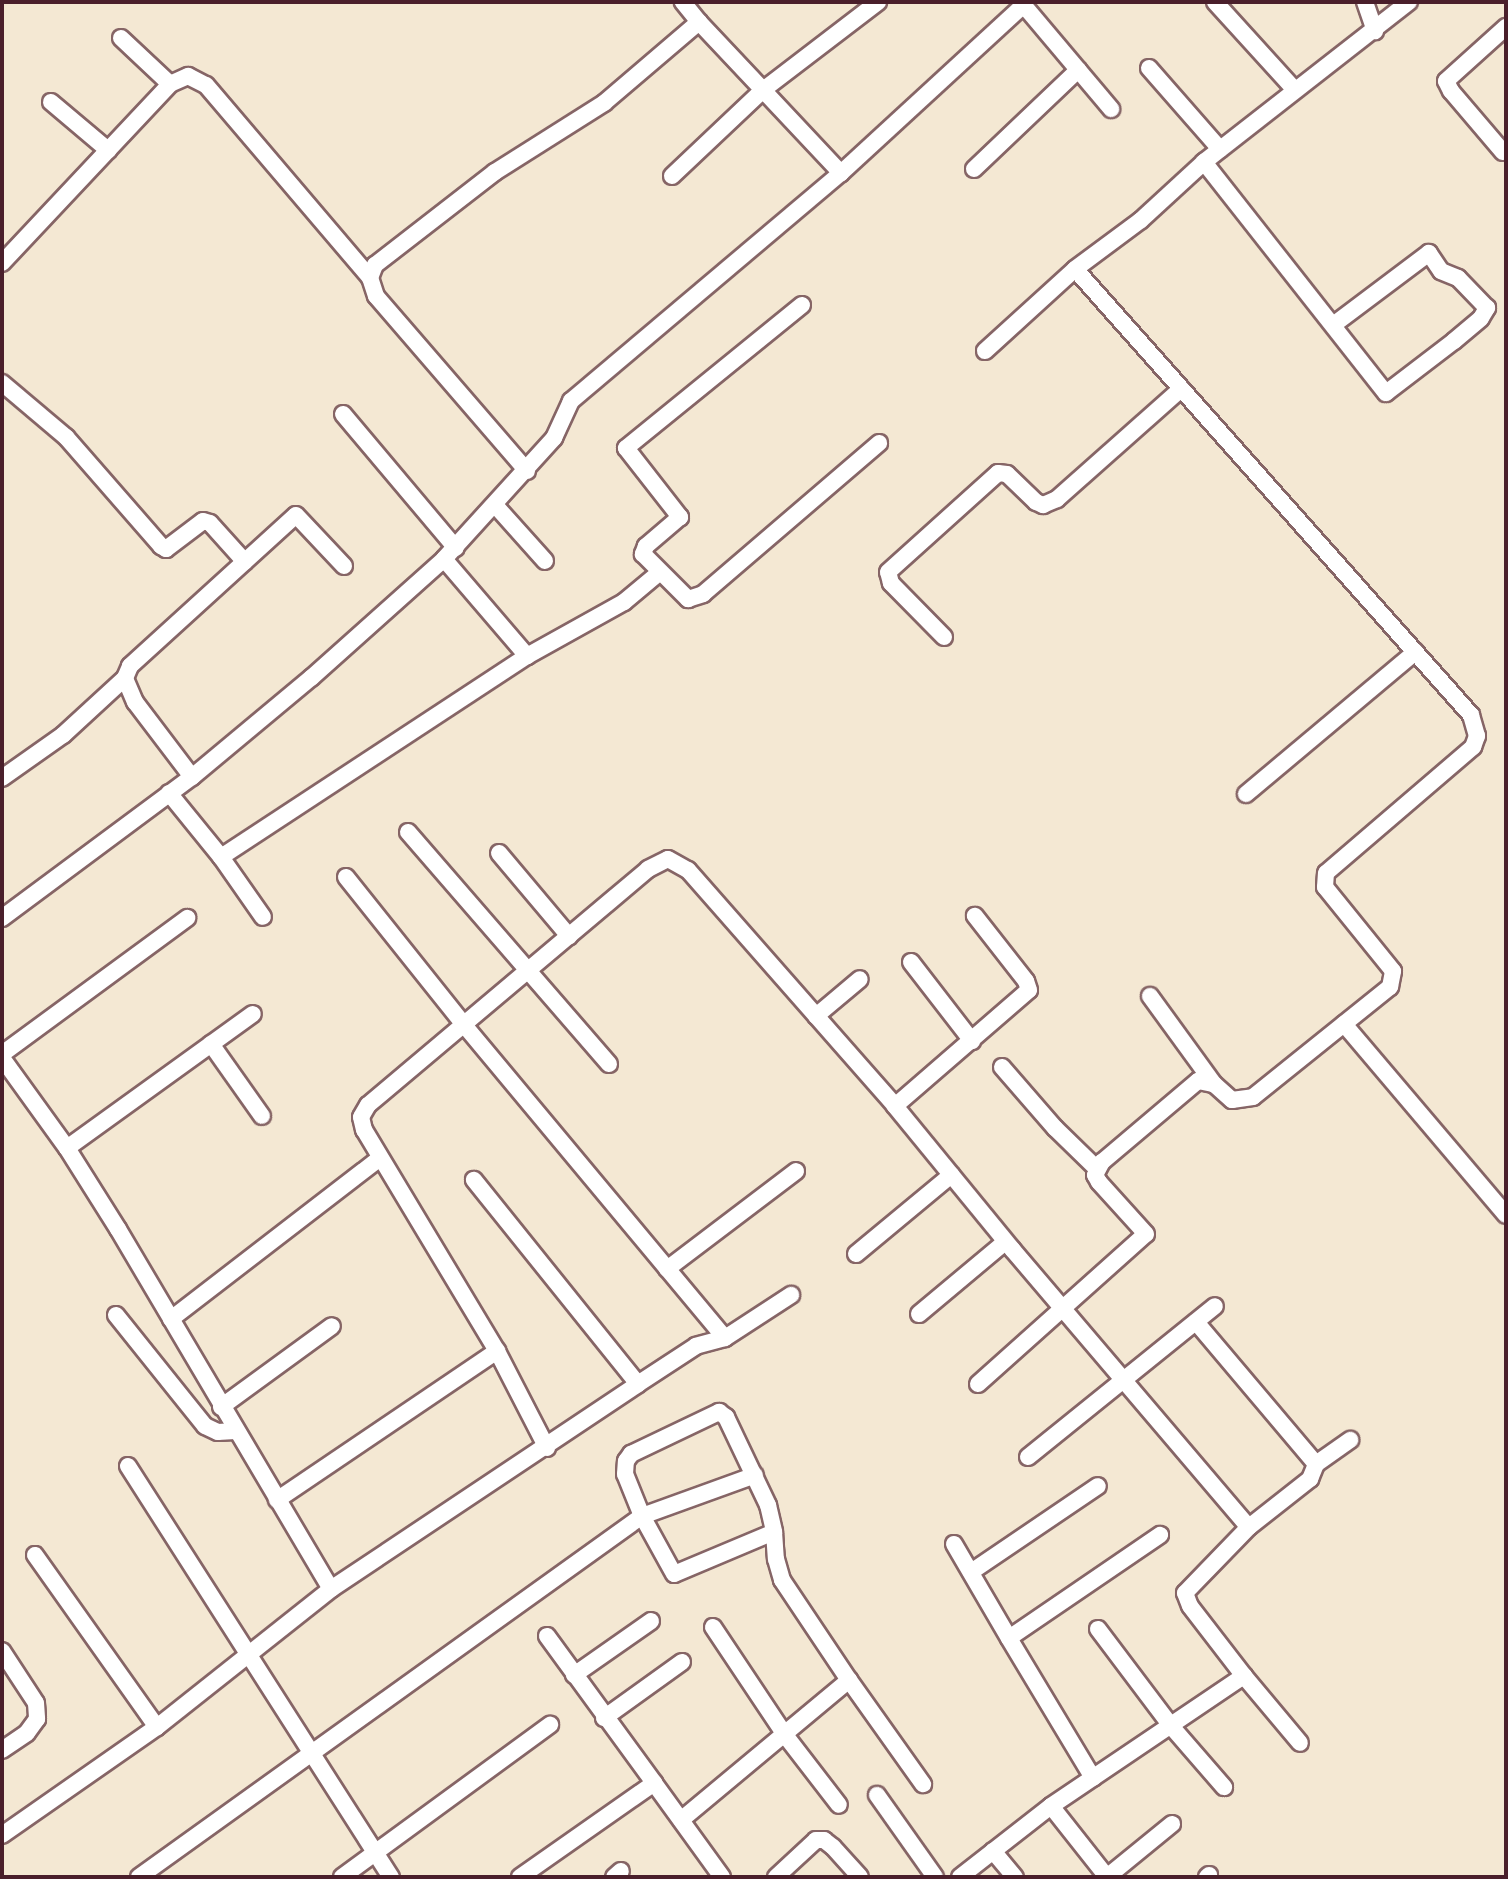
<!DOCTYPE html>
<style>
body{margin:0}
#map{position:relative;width:1508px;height:1879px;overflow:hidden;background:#f4e8d3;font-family:"Sorts Mill Goudy",serif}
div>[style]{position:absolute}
.roads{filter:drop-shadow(2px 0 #866566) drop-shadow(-2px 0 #866566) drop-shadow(0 2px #866566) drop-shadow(0 -2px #866566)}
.minor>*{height:16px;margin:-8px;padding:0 8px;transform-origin:8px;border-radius:8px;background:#fff}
span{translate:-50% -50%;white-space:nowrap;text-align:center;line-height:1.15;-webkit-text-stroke:8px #f7f3e8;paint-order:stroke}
.frame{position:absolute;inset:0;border:4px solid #4a1f2b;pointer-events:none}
</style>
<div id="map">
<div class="roads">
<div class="minor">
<div style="left:1021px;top:2px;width:140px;rotate:49.9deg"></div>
<div style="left:1215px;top:2px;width:119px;rotate:47.7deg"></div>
<div style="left:1365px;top:2px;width:31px;rotate:71deg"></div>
<div style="left:699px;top:22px;width:93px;rotate:46.7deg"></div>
<div style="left:763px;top:90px;width:145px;rotate:-37.4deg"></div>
<div style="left:121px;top:38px;width:67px;rotate:43.2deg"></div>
<div style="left:1149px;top:68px;width:108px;rotate:48.8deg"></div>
<div style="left:51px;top:102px;width:75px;rotate:40.1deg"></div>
<div style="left:1503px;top:152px;width:80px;rotate:-130.4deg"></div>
<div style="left:1451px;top:91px;width:11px;rotate:-117deg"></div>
<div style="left:1446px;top:81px;width:81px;rotate:-42deg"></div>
<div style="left:1204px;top:162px;width:294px;rotate:51.8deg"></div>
<div style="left:1386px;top:393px;width:86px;rotate:-37.4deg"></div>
<div style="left:1454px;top:341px;width:35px;rotate:-40deg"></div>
<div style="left:1481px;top:318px;width:12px;rotate:-59deg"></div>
<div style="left:1487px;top:308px;width:42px;rotate:-134deg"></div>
<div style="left:1458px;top:278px;width:18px;rotate:-158deg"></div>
<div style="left:1441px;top:271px;width:22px;rotate:-124deg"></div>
<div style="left:1429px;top:253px;width:120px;rotate:143.1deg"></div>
<div style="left:974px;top:169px;width:144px;rotate:-43.6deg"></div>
<div style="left:672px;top:176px;width:125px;rotate:-43.4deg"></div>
<div style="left:763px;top:90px;width:114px;rotate:46.8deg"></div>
<div style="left:2px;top:263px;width:245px;rotate:-46.8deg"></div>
<div style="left:170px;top:84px;width:20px;rotate:-24deg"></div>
<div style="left:188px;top:76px;width:20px;rotate:27deg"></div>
<div style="left:206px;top:85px;width:253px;rotate:49.6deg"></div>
<div style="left:802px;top:305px;width:227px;rotate:140.9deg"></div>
<div style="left:626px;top:448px;width:88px;rotate:52deg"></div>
<div style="left:680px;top:517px;width:45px;rotate:139.5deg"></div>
<div style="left:646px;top:546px;width:9px;rotate:111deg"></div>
<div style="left:643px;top:554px;width:64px;rotate:45deg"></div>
<div style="left:688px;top:599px;width:16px;rotate:-18deg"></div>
<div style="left:703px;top:594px;width:232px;rotate:-40.6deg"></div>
<div style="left:985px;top:351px;width:122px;rotate:-42.3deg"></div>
<div style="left:1075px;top:269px;width:82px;rotate:-36.6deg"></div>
<div style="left:1141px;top:220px;width:86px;rotate:-42.6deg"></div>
<div style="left:1204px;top:162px;width:260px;rotate:-38deg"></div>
<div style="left:2px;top:383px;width:84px;rotate:40.2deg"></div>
<div style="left:66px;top:437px;width:145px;rotate:48.9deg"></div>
<div style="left:161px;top:546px;width:6px;rotate:31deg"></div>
<div style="left:166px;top:549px;width:46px;rotate:-37.1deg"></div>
<div style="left:203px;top:521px;width:7px;rotate:16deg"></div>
<div style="left:210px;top:523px;width:52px;rotate:48.1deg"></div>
<div style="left:343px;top:414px;width:175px;rotate:49.9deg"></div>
<div style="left:527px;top:471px;width:231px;rotate:-130.8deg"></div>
<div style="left:376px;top:296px;width:19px;rotate:-108deg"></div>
<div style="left:370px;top:278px;width:14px;rotate:-69deg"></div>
<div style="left:375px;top:265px;width:152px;rotate:-37.8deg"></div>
<div style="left:495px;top:172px;width:129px;rotate:-32.3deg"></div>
<div style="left:604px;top:103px;width:125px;rotate:-40.5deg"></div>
<div style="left:699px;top:22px;width:26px;rotate:-129deg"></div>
<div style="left:495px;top:505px;width:75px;rotate:48.2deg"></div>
<div style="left:444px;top:559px;width:164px;rotate:-47.7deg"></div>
<div style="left:554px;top:438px;width:41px;rotate:-65.3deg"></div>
<div style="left:571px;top:401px;width:353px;rotate:-40.2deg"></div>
<div style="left:841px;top:173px;width:248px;rotate:-42.6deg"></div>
<div style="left:944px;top:637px;width:76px;rotate:-134.5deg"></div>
<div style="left:891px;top:583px;width:11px;rotate:-105deg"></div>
<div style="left:888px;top:572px;width:148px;rotate:-42deg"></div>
<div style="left:998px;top:473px;width:9px;rotate:6deg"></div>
<div style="left:1007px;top:474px;width:40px;rotate:44deg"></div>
<div style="left:1036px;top:502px;width:8px;rotate:23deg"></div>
<div style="left:1043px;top:505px;width:15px;rotate:-23deg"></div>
<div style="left:1057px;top:499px;width:166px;rotate:-41.6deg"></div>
<div style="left:192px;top:777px;width:94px;rotate:-127.2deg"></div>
<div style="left:135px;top:702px;width:26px;rotate:-113deg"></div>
<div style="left:125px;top:678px;width:13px;rotate:-67deg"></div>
<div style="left:130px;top:666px;width:224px;rotate:-42.3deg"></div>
<div style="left:296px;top:515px;width:70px;rotate:46.7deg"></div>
<div style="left:2px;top:778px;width:75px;rotate:-35.2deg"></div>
<div style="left:63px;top:735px;width:84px;rotate:-42.6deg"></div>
<div style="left:169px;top:793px;width:82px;rotate:50.9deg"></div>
<div style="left:221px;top:857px;width:366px;rotate:-33.3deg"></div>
<div style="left:527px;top:656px;width:111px;rotate:-29.1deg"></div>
<div style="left:624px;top:602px;width:47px;rotate:-39.8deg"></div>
<div style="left:1246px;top:794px;width:221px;rotate:-40deg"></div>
<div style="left:408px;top:832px;width:307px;rotate:49.1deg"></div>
<div style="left:499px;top:853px;width:109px;rotate:49.9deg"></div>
<div style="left:221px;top:857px;width:73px;rotate:55deg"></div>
<div style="left:346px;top:877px;width:191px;rotate:51.4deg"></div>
<div style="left:465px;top:1026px;width:406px;rotate:50.2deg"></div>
<div style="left:725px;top:1338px;width:30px;rotate:165deg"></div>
<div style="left:696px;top:1346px;width:69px;rotate:146.8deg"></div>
<div style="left:638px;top:1384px;width:262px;rotate:-128.8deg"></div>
<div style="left:2px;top:918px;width:237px;rotate:-36.6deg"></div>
<div style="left:192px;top:777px;width:155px;rotate:-39.8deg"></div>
<div style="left:311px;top:678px;width:178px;rotate:-41.8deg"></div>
<div style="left:444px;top:559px;width:128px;rotate:49.4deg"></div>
<div style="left:911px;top:962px;width:100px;rotate:52.3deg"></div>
<div style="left:1150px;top:996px;width:109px;rotate:54deg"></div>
<div style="left:816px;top:1016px;width:57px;rotate:-40.1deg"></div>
<div style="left:1344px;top:1024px;width:250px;rotate:49.7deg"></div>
<div style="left:211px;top:1044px;width:88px;rotate:54.7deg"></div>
<div style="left:2px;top:1054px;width:230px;rotate:-36.3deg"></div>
<div style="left:2px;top:1058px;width:111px;rotate:54.2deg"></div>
<div style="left:67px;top:1148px;width:96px;rotate:57.8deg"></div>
<div style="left:118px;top:1229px;width:418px;rotate:59.4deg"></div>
<div style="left:1002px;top:1067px;width:81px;rotate:49deg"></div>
<div style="left:1055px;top:1128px;width:57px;rotate:44.3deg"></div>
<div style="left:895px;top:1106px;width:177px;rotate:-40.9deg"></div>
<div style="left:1029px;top:990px;width:9px;rotate:-108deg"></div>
<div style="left:1026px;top:981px;width:83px;rotate:-128.1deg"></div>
<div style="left:67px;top:1148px;width:229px;rotate:-35.8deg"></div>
<div style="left:856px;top:1254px;width:124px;rotate:-39.7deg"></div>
<div style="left:667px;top:1269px;width:162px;rotate:-37.2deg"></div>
<div style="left:919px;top:1314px;width:112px;rotate:-39.9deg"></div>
<div style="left:116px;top:1315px;width:142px;rotate:51.3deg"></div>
<div style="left:205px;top:1426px;width:14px;rotate:25deg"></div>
<div style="left:218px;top:1432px;width:17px;rotate:-3deg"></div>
<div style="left:171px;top:1319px;width:264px;rotate:-37.6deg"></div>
<div style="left:725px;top:1338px;width:79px;rotate:-33.1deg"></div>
<div style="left:978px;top:1384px;width:225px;rotate:-41.8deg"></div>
<div style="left:1146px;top:1234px;width:70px;rotate:-132.1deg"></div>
<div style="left:1099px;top:1182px;width:8px;rotate:-120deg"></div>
<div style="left:1095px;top:1175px;width:15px;rotate:-62deg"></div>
<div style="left:1102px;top:1162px;width:126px;rotate:-40.2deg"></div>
<div style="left:1198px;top:1081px;width:16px;rotate:11deg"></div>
<div style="left:1214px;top:1084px;width:24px;rotate:42deg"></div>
<div style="left:1232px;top:1100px;width:21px;rotate:-8deg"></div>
<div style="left:1253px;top:1097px;width:176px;rotate:-38.8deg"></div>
<div style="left:1390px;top:987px;width:16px;rotate:-79deg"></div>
<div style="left:1393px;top:971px;width:108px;rotate:-129deg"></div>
<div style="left:1325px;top:887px;width:14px;rotate:-86deg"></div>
<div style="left:1326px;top:873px;width:194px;rotate:-40.6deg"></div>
<div style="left:1473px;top:747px;width:12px;rotate:-70deg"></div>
<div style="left:1477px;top:736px;width:22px;rotate:-106deg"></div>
<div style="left:1471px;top:715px;width:596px;rotate:-131.6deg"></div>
<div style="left:221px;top:1407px;width:137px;rotate:-36.1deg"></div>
<div style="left:547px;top:1448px;width:109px;rotate:-117.3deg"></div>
<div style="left:497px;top:1351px;width:258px;rotate:-121deg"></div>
<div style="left:364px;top:1130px;width:13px;rotate:-103deg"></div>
<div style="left:361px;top:1117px;width:14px;rotate:-60deg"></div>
<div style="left:368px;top:1105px;width:366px;rotate:-40.1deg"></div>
<div style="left:648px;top:869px;width:22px;rotate:-27deg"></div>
<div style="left:668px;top:859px;width:23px;rotate:29deg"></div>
<div style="left:688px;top:870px;width:314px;rotate:48.7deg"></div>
<div style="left:895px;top:1106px;width:185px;rotate:50.7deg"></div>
<div style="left:1012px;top:1249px;width:365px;rotate:49.6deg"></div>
<div style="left:1028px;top:1457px;width:240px;rotate:-38.9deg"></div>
<div style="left:1316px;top:1464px;width:42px;rotate:-35.2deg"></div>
<div style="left:128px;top:1466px;width:488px;rotate:57.4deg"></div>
<div style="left:277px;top:1500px;width:266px;rotate:-34.1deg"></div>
<div style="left:774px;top:1532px;width:108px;rotate:157.2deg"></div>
<div style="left:674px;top:1574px;width:66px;rotate:-118.9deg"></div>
<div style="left:642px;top:1516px;width:45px;rotate:-112deg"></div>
<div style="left:625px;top:1474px;width:13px;rotate:-86deg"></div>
<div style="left:626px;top:1461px;width:9px;rotate:-54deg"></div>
<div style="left:631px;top:1454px;width:98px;rotate:-25.5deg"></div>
<div style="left:719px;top:1412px;width:9px;rotate:36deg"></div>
<div style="left:726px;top:1417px;width:98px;rotate:64.5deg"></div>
<div style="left:768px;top:1505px;width:28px;rotate:77deg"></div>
<div style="left:774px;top:1532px;width:27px;rotate:86deg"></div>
<div style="left:776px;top:1559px;width:22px;rotate:74deg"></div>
<div style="left:782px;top:1580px;width:120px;rotate:56.2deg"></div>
<div style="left:954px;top:1544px;width:109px;rotate:59.7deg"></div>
<div style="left:35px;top:1555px;width:211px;rotate:54.7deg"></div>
<div style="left:971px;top:1572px;width:153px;rotate:-34.1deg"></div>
<div style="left:713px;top:1627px;width:130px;rotate:56.3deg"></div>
<div style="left:785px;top:1735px;width:88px;rotate:52.4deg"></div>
<div style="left:1098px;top:1629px;width:121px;rotate:53deg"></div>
<div style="left:1171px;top:1726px;width:81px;rotate:49deg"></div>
<div style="left:547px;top:1636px;width:182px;rotate:53.9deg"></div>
<div style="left:2px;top:1651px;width:62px;rotate:56.8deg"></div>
<div style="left:36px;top:1703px;width:16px;rotate:86deg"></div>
<div style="left:37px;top:1719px;width:17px;rotate:126deg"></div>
<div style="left:27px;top:1733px;width:30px;rotate:146deg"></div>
<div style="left:574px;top:1675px;width:94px;rotate:-35deg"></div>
<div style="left:1244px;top:1676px;width:87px;rotate:50.1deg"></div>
<div style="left:604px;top:1718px;width:96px;rotate:-35.7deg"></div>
<div style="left:1093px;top:1778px;width:163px;rotate:-121deg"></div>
<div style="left:1009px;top:1638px;width:183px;rotate:-34.3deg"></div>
<div style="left:877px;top:1795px;width:100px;rotate:54.7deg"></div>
<div style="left:1051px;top:1806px;width:90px;rotate:51.7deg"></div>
<div style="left:1107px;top:1877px;width:84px;rotate:-39.2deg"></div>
<div style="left:681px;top:1820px;width:219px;rotate:-39.8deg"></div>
<div style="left:849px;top:1680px;width:128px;rotate:54.6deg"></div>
<div style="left:2px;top:1835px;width:189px;rotate:-34.9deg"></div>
<div style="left:157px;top:1727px;width:222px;rotate:-38.4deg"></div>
<div style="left:331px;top:1589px;width:369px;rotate:-33.7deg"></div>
<div style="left:993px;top:1851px;width:34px;rotate:50deg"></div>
<div style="left:139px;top:1877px;width:619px;rotate:-35.67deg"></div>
<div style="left:642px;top:1516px;width:120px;rotate:-19.9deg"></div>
<div style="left:342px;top:1877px;width:258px;rotate:-36.2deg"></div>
<div style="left:520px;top:1877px;width:164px;rotate:-35deg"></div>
<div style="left:654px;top:1783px;width:116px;rotate:54.1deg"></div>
<div style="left:614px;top:1877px;width:9px;rotate:-41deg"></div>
<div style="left:776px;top:1877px;width:54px;rotate:-42.8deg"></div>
<div style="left:816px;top:1840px;width:8px"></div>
<div style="left:824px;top:1840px;width:11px;rotate:38deg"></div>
<div style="left:833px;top:1847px;width:40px;rotate:48deg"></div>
<div style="left:960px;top:1877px;width:115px;rotate:-38deg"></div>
<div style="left:1051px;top:1806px;width:233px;rotate:-34deg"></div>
<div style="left:1244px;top:1676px;width:88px;rotate:-127.6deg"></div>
<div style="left:1190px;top:1606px;width:14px;rotate:-111deg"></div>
<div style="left:1185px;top:1593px;width:92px;rotate:-45.9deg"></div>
<div style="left:1249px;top:1527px;width:78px;rotate:-38.2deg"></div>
<div style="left:1310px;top:1479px;width:16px;rotate:-68deg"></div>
<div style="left:1316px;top:1464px;width:186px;rotate:-130.2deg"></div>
<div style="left:1207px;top:1877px;width:3px;rotate:-45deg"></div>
</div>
</div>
<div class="frame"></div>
</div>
